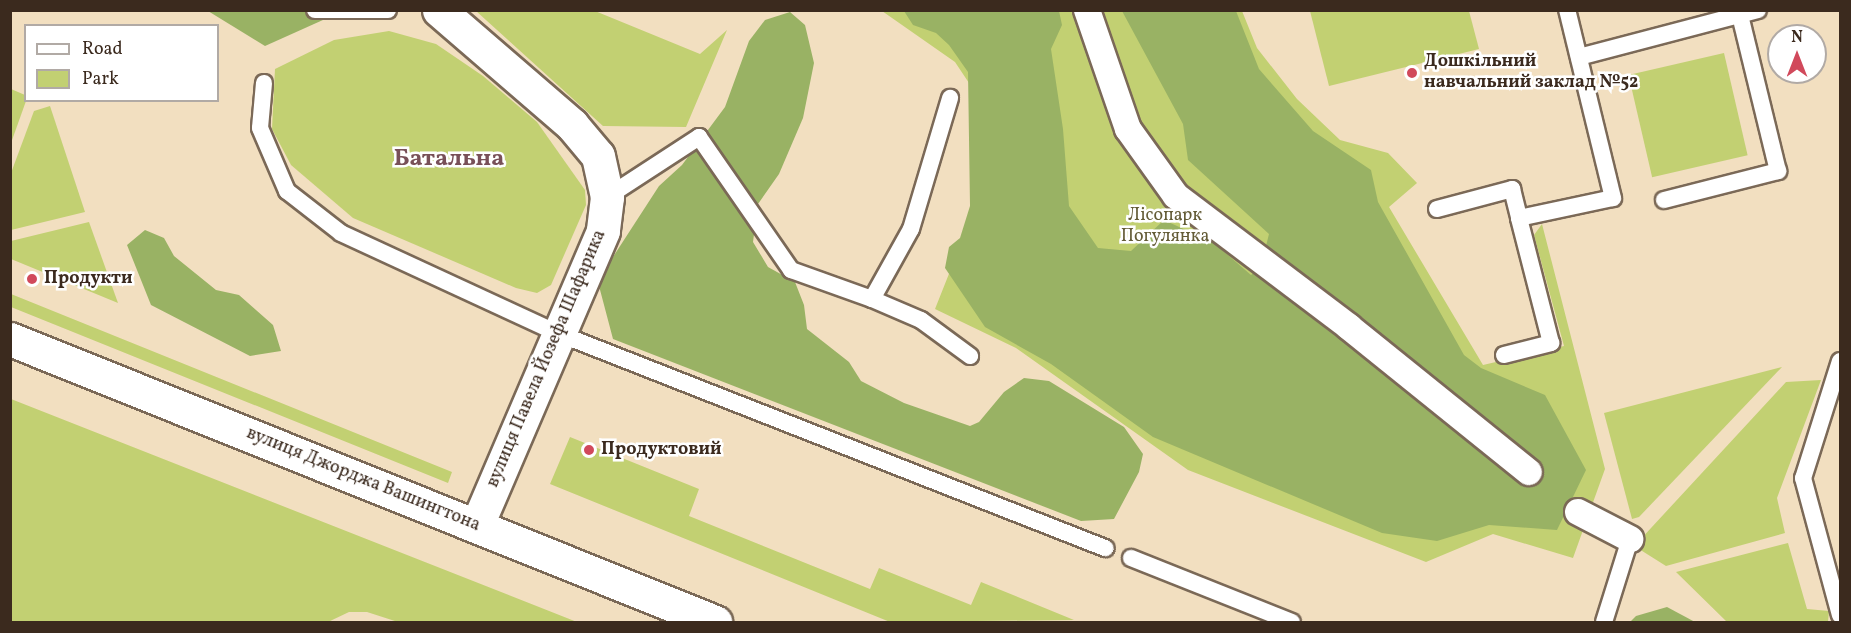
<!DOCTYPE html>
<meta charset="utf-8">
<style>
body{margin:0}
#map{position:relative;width:1851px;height:633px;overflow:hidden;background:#f2dfc0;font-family:Vollkorn,serif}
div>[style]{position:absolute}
.green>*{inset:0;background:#c2d072;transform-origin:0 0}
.forest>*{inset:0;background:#99b264}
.roads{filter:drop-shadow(2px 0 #7b6957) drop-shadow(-2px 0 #7b6957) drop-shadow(0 2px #7b6957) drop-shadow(0 -2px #7b6957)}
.service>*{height:16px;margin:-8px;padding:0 8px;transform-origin:8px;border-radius:8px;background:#fff}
.pedestrian>*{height:26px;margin:-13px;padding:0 13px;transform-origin:13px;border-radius:13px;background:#fff}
.minor>*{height:33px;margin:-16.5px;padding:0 16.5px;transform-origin:16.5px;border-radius:16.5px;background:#fff}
.secondary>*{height:33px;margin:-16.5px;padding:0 16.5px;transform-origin:16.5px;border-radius:16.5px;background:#fff}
.dots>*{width:16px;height:16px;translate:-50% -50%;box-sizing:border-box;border:3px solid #fff;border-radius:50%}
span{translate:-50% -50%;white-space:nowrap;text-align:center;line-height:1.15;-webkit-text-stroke:5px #fff;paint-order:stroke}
.poi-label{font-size:18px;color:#3b2a1e;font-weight:700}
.left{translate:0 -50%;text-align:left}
.park-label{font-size:18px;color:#645c37}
.street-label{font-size:18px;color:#3b2a1e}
.district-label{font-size:24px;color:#785058;font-weight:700}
.frame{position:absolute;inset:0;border:12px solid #3b2a1e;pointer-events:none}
.legend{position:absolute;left:24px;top:24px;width:195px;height:78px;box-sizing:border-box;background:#fff;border:2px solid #b1aaa5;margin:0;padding:8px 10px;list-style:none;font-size:18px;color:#3b2a1e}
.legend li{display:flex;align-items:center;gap:12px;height:30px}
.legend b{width:30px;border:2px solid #b1aaa5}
.north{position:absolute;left:1767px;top:24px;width:60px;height:60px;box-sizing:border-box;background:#fff;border:2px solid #b1aaa5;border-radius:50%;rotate:0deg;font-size:16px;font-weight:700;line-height:24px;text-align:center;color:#3b2a1e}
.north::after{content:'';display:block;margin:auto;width:21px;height:27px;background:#d1495b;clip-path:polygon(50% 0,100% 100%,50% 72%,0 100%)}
</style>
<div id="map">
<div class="green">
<div style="clip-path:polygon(476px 11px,595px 11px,700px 54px,727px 30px,686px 127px,603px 126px)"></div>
<div style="clip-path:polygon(882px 11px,1242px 11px,1257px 48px,1297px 99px,1340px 140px,1388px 153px,1417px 183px,1389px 207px,1483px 365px,1564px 346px,1534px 235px,1542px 224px,1605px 469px,1573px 558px,1493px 534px,1426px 562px,1188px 470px,1016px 348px,935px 309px,991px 168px,979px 98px,955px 62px)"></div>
<div style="clip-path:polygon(1310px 11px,1469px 11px,1479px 49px,1329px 86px)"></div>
<div style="clip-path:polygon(389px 31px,436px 44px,483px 76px,537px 122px,585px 190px,586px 205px,551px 285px,537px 293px,516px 288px,353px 218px,291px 165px,272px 129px,275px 69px,334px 40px)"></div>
<div style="left:1724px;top:53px;width:105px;height:98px;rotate:77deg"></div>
<div style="clip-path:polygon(11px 89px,25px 95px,26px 101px,11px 143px)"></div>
<div style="clip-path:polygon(50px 106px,85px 212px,11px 230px,11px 173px,34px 111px)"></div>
<div style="clip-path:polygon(89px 222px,118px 303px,11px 259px,11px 241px)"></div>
<div style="clip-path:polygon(11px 294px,162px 355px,452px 472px,448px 483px,11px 307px)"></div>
<div style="clip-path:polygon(1782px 367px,1639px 517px,1632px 519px,1604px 413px)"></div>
<div style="clip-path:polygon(1821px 380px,1777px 498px,1785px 533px,1666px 566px,1639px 549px,1639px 541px,1786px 382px)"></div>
<div style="clip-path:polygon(11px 399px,577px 622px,398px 622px,367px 612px,349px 612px,328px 622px,11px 622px)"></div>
<div style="clip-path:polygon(570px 437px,699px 489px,689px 516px,870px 589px,879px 568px,971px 605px,981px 582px,1074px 620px,890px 622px,550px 484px)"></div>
<div style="clip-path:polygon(1788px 543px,1807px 609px,1829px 611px,1828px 622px,1727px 622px,1676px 572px)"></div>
</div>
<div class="forest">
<div style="clip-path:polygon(208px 11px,343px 11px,265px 46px)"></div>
<div style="clip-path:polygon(904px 11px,1059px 11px,1062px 25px,1051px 49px,1063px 129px,1069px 206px,1098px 248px,1131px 251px,1164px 220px,1214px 243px,1251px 275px,1261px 266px,1269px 234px,1188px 160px,1183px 124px,1122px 11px,1236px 11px,1259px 69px,1313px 131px,1371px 170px,1378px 202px,1464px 355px,1481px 368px,1545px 395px,1586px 470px,1557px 530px,1489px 525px,1437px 541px,1382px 533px,1153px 437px,1051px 364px,985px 327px,945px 268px,949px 247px,960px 238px,970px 206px,968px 72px,949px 45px,936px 33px,913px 25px)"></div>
<div style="clip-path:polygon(790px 12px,805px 25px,814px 63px,803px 118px,779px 174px,758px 204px,753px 242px,768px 267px,795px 282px,804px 305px,807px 329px,849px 362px,861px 381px,904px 403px,970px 426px,979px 422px,1004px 392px,1024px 378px,1049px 381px,1124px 427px,1143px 454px,1139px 472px,1114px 519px,1081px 521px,613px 339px,599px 286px,611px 260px,659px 186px,682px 165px,725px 107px,749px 41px,765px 20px)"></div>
<div style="clip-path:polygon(145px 230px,164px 238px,174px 256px,216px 290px,239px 295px,273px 325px,281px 351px,250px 356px,151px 305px,127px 245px)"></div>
<div style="clip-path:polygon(1667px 607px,1695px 622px,1630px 622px,1636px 616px)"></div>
</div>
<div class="roads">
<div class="service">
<div style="left:315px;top:10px;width:73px"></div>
<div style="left:1579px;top:57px;width:185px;rotate:-14.7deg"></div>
<div style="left:264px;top:83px;width:45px;rotate:95.1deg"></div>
<div style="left:260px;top:128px;width:69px;rotate:66.8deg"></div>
<div style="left:287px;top:191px;width:68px;rotate:37.9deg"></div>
<div style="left:341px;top:233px;width:241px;rotate:24.8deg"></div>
<div style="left:560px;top:334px;width:586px;rotate:21.44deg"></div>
<div style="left:607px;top:197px;width:110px;rotate:-33.1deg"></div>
<div style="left:699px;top:137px;width:162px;rotate:55.3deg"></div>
<div style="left:791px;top:270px;width:86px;rotate:19.7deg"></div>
<div style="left:872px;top:299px;width:80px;rotate:-60.9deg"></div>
<div style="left:911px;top:229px;width:137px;rotate:-73.4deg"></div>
<div style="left:1664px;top:200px;width:118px;rotate:-14.3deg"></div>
<div style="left:1778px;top:171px;width:161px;rotate:-103.7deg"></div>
<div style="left:1437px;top:209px;width:78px;rotate:-14.9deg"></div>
<div style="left:1512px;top:189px;width:30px;rotate:76deg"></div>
<div style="left:872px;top:299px;width:53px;rotate:23.2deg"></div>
<div style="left:921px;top:320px;width:61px;rotate:36.3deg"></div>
<div style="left:1504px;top:355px;width:49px;rotate:-14.3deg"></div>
<div style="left:1551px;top:343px;width:129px;rotate:-104.4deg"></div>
<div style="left:1519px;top:218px;width:96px;rotate:-12deg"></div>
<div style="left:1613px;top:198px;width:194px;rotate:-103.7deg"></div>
<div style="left:1840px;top:361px;width:123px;rotate:107.5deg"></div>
<div style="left:1803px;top:478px;width:142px;rotate:74.9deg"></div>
<div style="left:1131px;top:558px;width:173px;rotate:21.7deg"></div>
<div style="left:1604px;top:622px;width:87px;rotate:-72.6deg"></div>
</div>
<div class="pedestrian">
<div style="left:1087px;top:10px;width:126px;rotate:71deg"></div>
<div style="left:1128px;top:129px;width:82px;rotate:54.4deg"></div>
<div style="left:1176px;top:196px;width:217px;rotate:37.1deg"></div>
<div style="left:1349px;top:327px;width:231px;rotate:38.9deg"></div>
<div style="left:1578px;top:512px;width:59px;rotate:27.4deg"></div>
</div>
<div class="minor">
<div style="left:439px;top:10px;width:176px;rotate:40.8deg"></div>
<div style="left:572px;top:125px;width:40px;rotate:50deg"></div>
<div style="left:598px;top:156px;width:42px;rotate:77.6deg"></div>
<div style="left:607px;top:197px;width:34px;rotate:97deg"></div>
<div style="left:603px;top:231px;width:320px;rotate:113.2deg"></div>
</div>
<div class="secondary">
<div style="left:10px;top:339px;width:760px;rotate:21.87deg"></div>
</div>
</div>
<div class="dots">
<div style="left:1412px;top:73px;background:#d1495b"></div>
<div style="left:32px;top:279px;background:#d1495b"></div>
<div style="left:589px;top:450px;background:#d1495b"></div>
</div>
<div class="poi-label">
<span class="left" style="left:1424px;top:73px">Дошкільний<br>навчальний заклад №52</span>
<span class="left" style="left:44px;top:279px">Продукти</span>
<span class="left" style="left:601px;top:450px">Продуктовий</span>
</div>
<div class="park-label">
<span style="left:1165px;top:227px">Лісопарк<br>Погулянка</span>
</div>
<div class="street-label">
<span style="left:547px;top:359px;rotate:-67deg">вулиця Павела Йозефа Шафарика</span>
<span style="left:363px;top:480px;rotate:22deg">вулиця Джорджа Вашингтона</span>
</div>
<div class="district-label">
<span style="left:449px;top:160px">Батальна</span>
</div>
<div class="frame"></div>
<ul class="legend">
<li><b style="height:8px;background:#fff"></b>Road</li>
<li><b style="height:16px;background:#c2d072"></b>Park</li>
</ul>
<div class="north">N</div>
</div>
